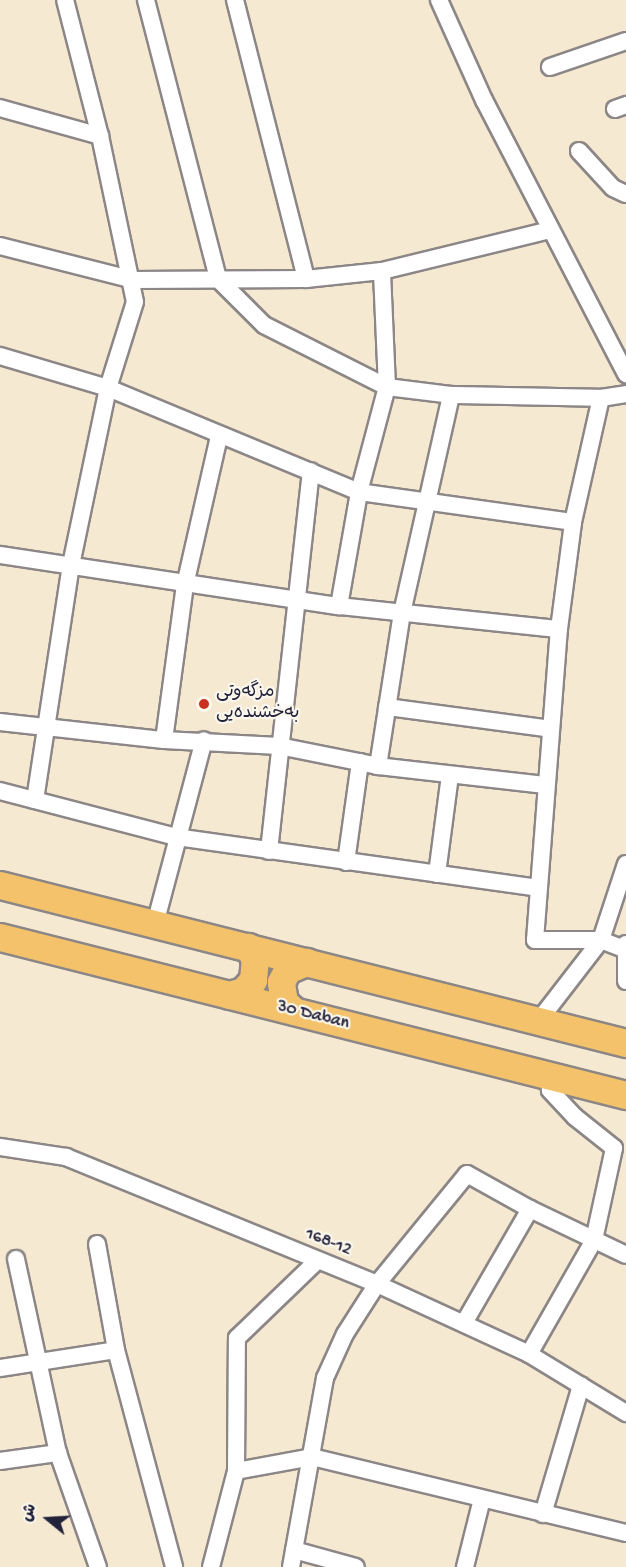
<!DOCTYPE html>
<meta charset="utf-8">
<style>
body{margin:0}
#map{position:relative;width:626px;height:1567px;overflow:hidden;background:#f5e9d2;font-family:"Gochi Hand","Playpen Sans Arabic",sans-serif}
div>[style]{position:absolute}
.roads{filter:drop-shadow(2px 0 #8c8686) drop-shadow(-2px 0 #8c8686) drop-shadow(0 2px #8c8686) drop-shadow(0 -2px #8c8686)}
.street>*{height:16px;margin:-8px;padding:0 8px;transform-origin:8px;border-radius:8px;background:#fff}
.primary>*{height:27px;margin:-13.5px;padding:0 13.5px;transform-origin:13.5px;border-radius:13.5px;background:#f3c26a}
.dots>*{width:16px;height:16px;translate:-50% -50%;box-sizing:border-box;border:3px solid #fbf7ec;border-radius:50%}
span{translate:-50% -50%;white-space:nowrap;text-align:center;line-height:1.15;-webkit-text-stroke:4.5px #fbf7ec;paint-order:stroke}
.poi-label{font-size:18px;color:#22223b}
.left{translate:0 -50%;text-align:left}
.street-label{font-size:18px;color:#22223b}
.north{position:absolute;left:18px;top:1489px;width:60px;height:60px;-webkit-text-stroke:4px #fbf7ec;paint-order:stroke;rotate:288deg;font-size:16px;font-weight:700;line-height:24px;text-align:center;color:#22223b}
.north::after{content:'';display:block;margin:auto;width:21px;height:27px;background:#22223b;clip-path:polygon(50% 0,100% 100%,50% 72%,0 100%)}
</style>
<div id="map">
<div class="roads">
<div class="street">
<div style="left:146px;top:0;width:288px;rotate:75.5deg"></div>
<div style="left:218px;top:279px;width:65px;rotate:45deg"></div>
<div style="left:264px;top:325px;width:138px;rotate:26.8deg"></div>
<div style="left:387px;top:387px;width:64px;rotate:7.1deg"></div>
<div style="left:451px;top:395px;width:150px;rotate:1.1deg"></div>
<div style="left:235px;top:0;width:288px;rotate:75.7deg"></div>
<div style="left:439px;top:0;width:110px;rotate:65.8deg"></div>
<div style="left:484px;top:100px;width:309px;rotate:62.6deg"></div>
<div style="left:550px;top:67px;width:80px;rotate:-18.9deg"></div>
<div style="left:0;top:108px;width:104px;rotate:15.6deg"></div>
<div style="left:615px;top:109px;width:12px;rotate:-20deg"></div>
<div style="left:579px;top:151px;width:50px;rotate:47.4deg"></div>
<div style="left:613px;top:188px;width:14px;rotate:25deg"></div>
<div style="left:0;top:246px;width:137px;rotate:14.3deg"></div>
<div style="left:133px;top:280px;width:173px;rotate:-0.3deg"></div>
<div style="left:306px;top:279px;width:76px;rotate:-6deg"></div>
<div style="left:382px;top:271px;width:173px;rotate:-13.7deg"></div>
<div style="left:0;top:356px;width:113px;rotate:16.5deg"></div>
<div style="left:108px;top:388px;width:272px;rotate:22.5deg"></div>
<div style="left:359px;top:492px;width:216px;rotate:8deg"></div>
<div style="left:0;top:555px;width:343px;rotate:8.6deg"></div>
<div style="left:339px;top:606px;width:221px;rotate:6deg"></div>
<div style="left:339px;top:606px;width:116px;rotate:-80deg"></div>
<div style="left:359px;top:492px;width:109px;rotate:-75.1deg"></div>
<div style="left:387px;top:387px;width:116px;rotate:-92.5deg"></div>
<div style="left:387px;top:707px;width:165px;rotate:7.6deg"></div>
<div style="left:0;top:722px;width:165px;rotate:6.3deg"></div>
<div style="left:164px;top:740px;width:115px;rotate:3deg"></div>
<div style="left:279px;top:746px;width:101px;rotate:11.4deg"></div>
<div style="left:378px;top:766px;width:169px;rotate:6.5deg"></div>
<div style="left:164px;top:740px;width:156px;rotate:-82.3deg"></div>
<div style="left:185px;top:585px;width:153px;rotate:-77.1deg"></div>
<div style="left:378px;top:766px;width:155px;rotate:-81.1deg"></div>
<div style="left:402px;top:613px;width:223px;rotate:-77.3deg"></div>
<div style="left:0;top:791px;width:182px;rotate:14.6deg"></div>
<div style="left:176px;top:837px;width:365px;rotate:8deg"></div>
<div style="left:35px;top:800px;width:238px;rotate:-81.3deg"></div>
<div style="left:71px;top:565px;width:181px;rotate:-78.2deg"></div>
<div style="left:108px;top:388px;width:90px;rotate:-72.6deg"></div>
<div style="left:135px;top:302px;width:170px;rotate:-101.9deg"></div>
<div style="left:100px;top:136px;width:140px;rotate:-104.4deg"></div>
<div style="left:269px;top:851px;width:382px;rotate:-83.7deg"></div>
<div style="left:346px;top:862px;width:101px;rotate:-82deg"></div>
<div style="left:437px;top:874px;width:100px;rotate:-82.5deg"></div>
<div style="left:155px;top:924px;width:190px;rotate:-75.1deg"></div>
<div style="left:626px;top:944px;width:37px;rotate:90deg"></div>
<div style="left:624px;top:949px;width:25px;rotate:-159deg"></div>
<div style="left:601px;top:940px;width:66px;rotate:180deg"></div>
<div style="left:535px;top:940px;width:312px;rotate:-85.6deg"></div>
<div style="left:559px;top:629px;width:108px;rotate:-82.5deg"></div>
<div style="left:573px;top:522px;width:127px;rotate:-77.3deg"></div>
<div style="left:601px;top:398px;width:25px;rotate:-9deg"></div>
<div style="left:540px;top:1019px;width:100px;rotate:-52.3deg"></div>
<div style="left:601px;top:940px;width:80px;rotate:-71.8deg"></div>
<div style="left:0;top:1147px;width:67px;rotate:8.6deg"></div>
<div style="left:66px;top:1157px;width:336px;rotate:22.2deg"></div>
<div style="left:377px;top:1284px;width:167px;rotate:24.7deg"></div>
<div style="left:529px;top:1354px;width:114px;rotate:31.3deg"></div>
<div style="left:97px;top:1244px;width:108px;rotate:79.8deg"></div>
<div style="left:116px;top:1350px;width:225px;rotate:75deg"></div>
<div style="left:16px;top:1259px;width:198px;rotate:77.8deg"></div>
<div style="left:58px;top:1453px;width:121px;rotate:70.7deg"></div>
<div style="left:464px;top:1323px;width:132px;rotate:-59.9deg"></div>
<div style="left:529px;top:1354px;width:131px;rotate:-60.3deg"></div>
<div style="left:594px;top:1240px;width:94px;rotate:-77.7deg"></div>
<div style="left:614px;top:1148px;width:50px;rotate:-141.5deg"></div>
<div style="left:575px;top:1117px;width:37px;rotate:-133deg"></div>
<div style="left:550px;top:1090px;width:14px;rotate:-69deg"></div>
<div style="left:0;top:1368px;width:117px;rotate:-8.8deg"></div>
<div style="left:0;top:1461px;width:59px;rotate:-7.9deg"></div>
<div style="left:236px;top:1471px;width:77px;rotate:-10.4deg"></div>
<div style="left:312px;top:1457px;width:323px;rotate:13.6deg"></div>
<div style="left:543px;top:1514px;width:134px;rotate:-73.5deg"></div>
<div style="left:294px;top:1550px;width:64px;rotate:15.3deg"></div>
<div style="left:211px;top:1567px;width:99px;rotate:-75.4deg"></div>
<div style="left:236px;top:1471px;width:133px;rotate:-89.6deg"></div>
<div style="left:237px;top:1338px;width:112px;rotate:-43.9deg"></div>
<div style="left:291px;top:1567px;width:192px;rotate:-79.8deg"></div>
<div style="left:325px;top:1378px;width:48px;rotate:-65.6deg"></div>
<div style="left:345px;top:1334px;width:59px;rotate:-57.4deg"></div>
<div style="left:377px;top:1284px;width:142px;rotate:-50.7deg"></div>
<div style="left:467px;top:1174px;width:72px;rotate:29.1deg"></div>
<div style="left:530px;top:1209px;width:106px;rotate:25.6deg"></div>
<div style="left:465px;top:1567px;width:70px;rotate:-76deg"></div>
</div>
<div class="primary">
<div style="left:0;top:885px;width:646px;rotate:14.17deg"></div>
<div style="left:0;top:937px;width:646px;rotate:14.17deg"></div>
<div style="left:229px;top:995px;width:15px;rotate:-16deg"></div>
<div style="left:243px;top:991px;width:15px;rotate:-48deg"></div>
<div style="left:253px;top:980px;width:21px;rotate:-85deg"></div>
<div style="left:255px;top:959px;width:14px;rotate:-120deg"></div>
<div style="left:294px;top:1011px;width:13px;rotate:-138deg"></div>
<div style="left:284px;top:1002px;width:20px;rotate:-99deg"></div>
<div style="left:281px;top:982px;width:13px;rotate:-63deg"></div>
<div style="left:287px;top:970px;width:21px;rotate:-23deg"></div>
</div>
</div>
<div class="dots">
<div style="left:204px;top:704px;background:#c8321e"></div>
</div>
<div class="poi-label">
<span class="left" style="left:216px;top:704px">مزگەوتی<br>بەخشندەیی</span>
</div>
<div class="street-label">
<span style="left:313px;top:1016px;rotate:14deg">30 Daban</span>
<span style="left:328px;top:1243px;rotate:22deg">168-12</span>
</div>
<div class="north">ش</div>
</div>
